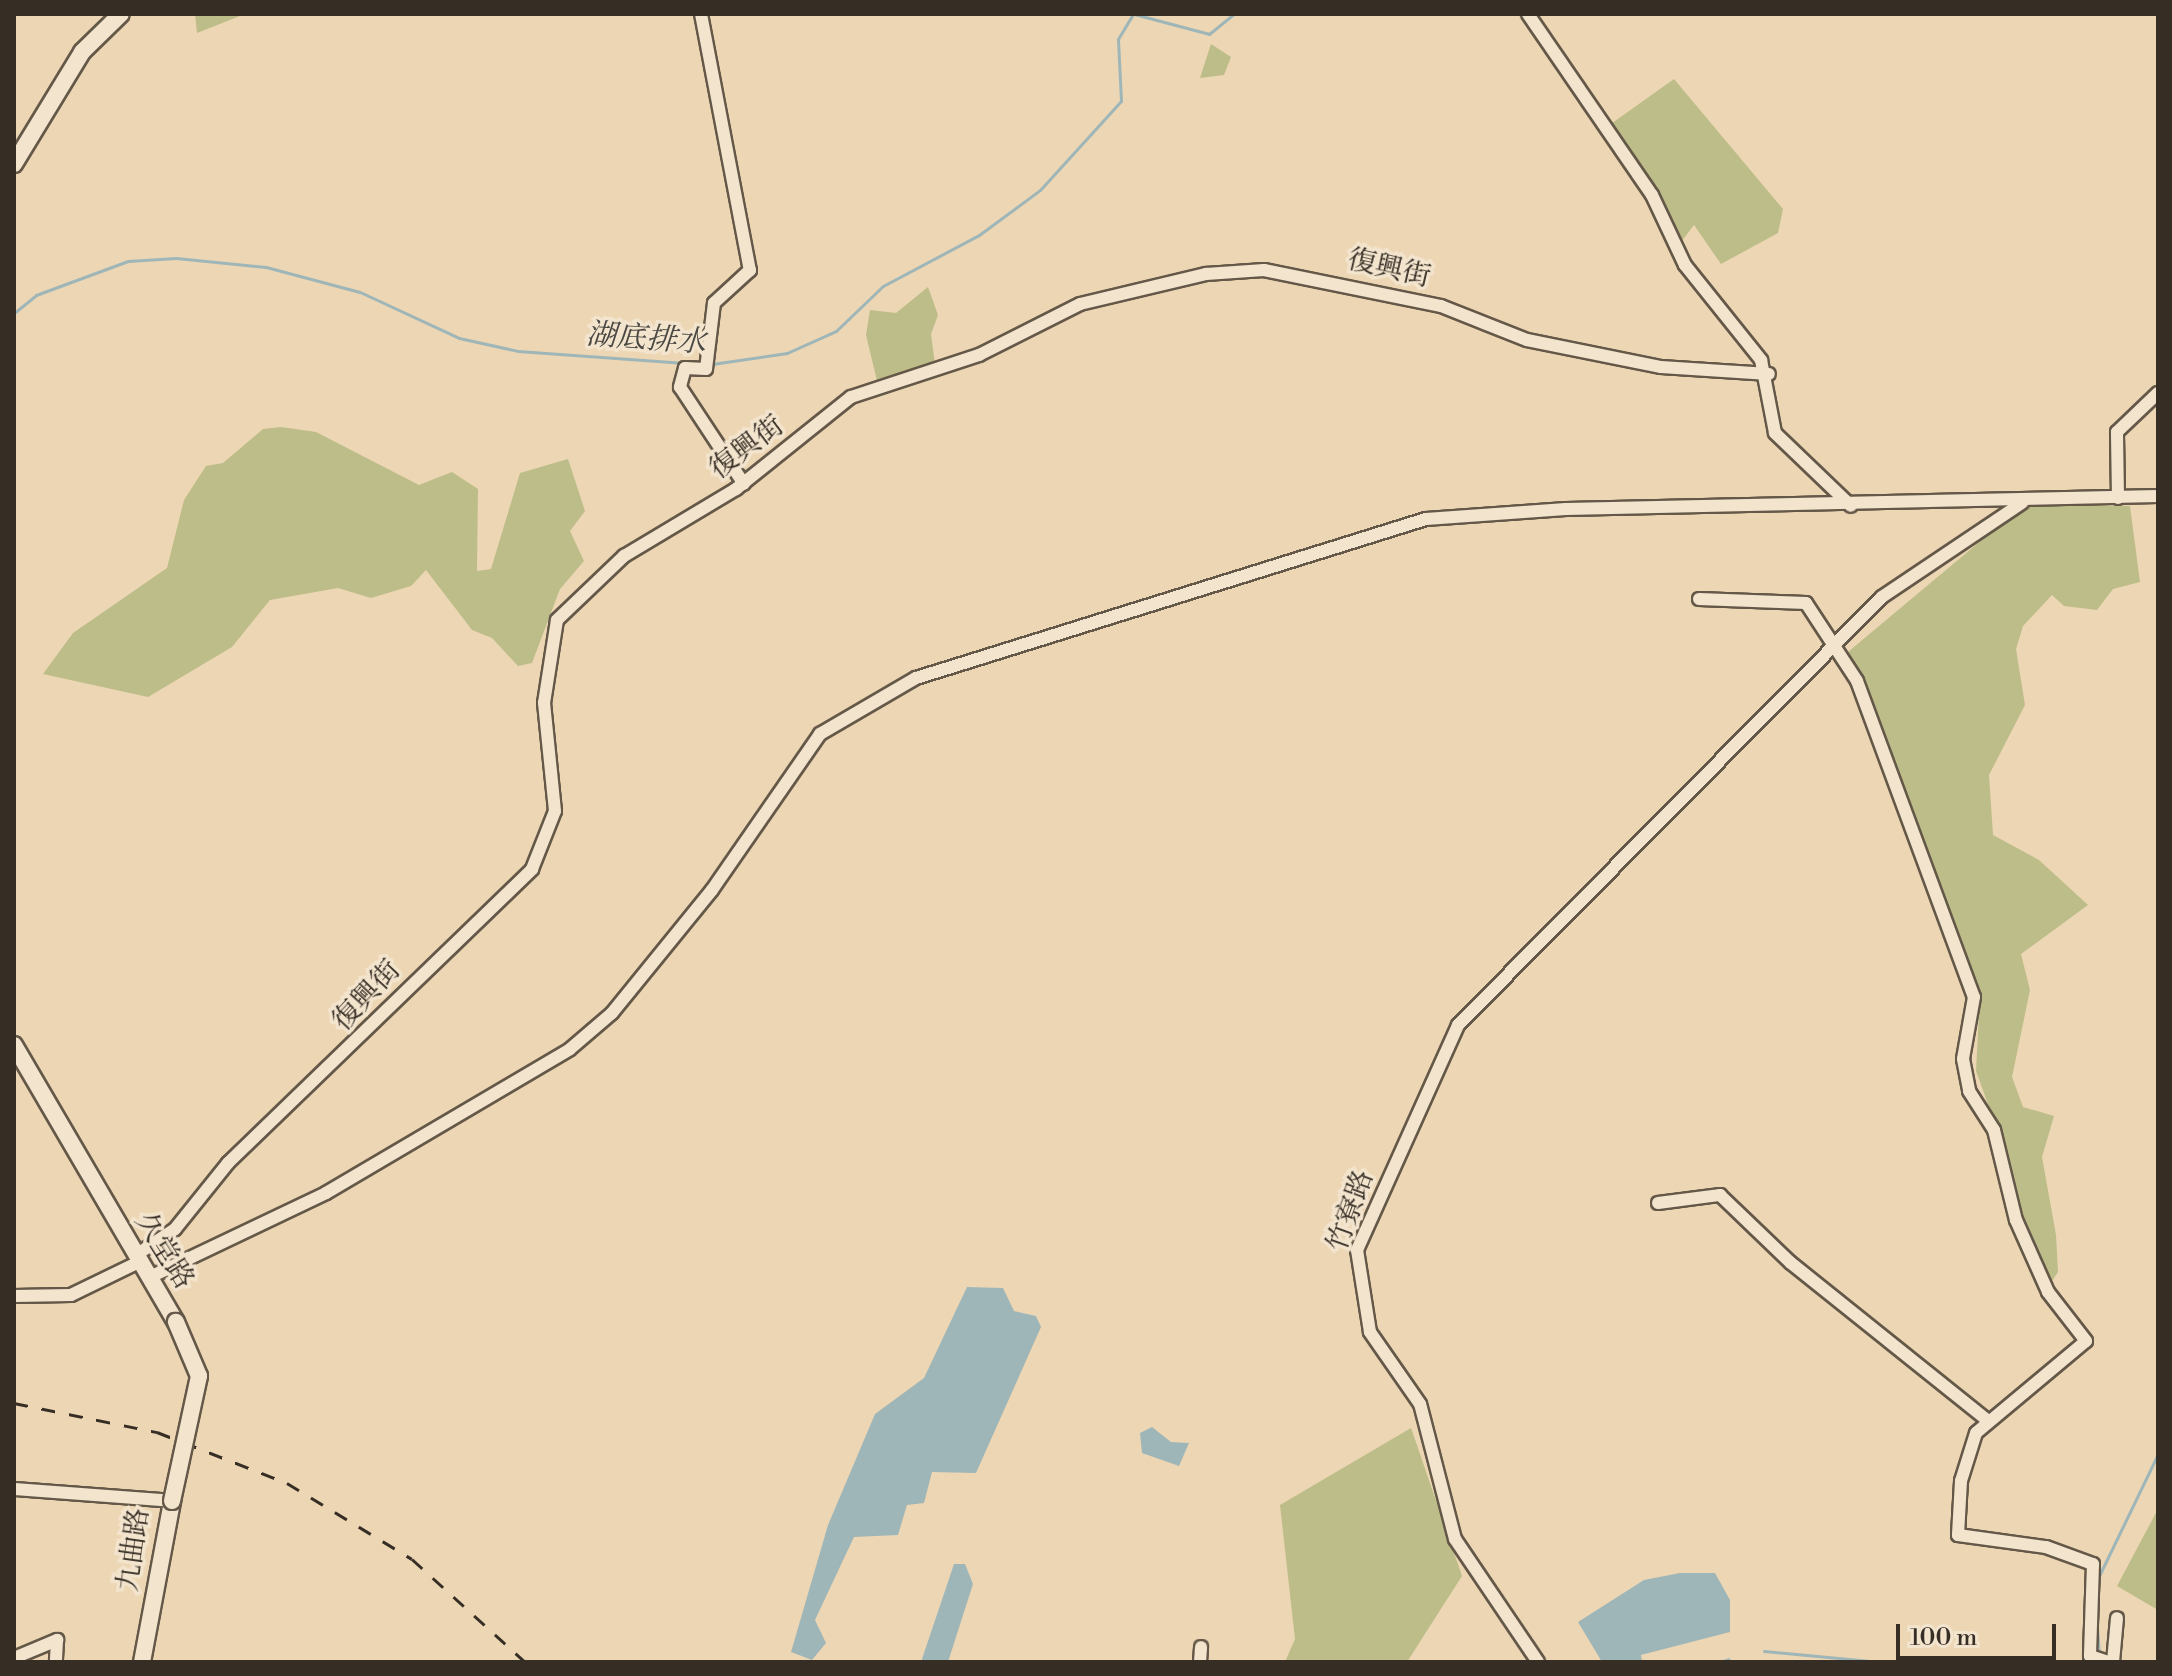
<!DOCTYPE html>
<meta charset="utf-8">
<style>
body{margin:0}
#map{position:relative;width:2172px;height:1676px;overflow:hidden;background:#edd6b3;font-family:"Libre Bodoni","Noto Serif TC",serif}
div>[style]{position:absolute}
.green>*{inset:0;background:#bdbd89}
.water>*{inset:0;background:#9fb6b9}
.stream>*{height:3px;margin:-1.5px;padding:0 1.5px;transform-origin:1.5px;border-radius:1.5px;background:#9fb6b9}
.roads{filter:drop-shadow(2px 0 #645848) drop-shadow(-2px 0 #645848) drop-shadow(0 2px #645848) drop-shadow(0 -2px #645848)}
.minor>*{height:12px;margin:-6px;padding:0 6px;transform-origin:6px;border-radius:6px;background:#f3e4ce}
.tertiary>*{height:16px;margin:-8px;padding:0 8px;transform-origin:8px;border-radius:8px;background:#f3e4ce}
.rail>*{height:3px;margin-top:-1.5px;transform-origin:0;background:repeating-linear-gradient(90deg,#362e25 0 14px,transparent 0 28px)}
.bridges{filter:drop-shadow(2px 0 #645848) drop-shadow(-2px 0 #645848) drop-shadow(0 2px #645848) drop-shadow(0 -2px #645848)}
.tertiary-bridge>*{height:16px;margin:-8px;padding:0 8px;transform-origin:8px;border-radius:8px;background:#f3e4ce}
span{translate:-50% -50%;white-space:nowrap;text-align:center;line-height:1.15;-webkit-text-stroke:7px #f3e4ce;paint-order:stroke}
.street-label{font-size:28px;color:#362e25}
.water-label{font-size:30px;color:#4b4943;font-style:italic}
.frame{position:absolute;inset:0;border:16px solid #362e25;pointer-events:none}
.scale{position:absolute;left:1896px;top:1624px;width:160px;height:36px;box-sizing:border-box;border:4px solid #362e25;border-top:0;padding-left:10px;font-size:24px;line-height:28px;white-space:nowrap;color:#362e25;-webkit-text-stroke:6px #f3e4ce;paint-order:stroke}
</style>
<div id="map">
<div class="green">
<div style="clip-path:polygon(195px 14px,245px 14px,197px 33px)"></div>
<div style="clip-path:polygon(1211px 44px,1231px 57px,1224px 75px,1200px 78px)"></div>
<div style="clip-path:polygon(1674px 79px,1783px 209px,1778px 233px,1721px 264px,1694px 225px,1675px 250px,1608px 126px)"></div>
<div style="clip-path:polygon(928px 287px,938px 315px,931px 334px,935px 365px,878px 385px,866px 335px,870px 310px,896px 313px)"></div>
<div style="clip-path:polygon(281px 427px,316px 432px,419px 485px,452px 472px,478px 489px,477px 571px,491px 569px,520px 473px,568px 459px,585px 511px,570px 531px,584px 561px,560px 589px,532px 663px,518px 666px,492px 638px,472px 630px,426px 570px,411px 586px,371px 598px,338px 588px,270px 600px,232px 647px,148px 697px,43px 674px,73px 633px,167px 568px,184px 500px,206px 466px,223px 463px,263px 429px)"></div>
<div style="clip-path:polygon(2026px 503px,2130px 506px,2140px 582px,2113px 589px,2097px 610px,2064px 606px,2052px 595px,2023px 626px,2016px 649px,2025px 705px,1989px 775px,1993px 835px,2039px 860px,2088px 905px,2021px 954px,2030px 990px,2012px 1077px,2023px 1107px,2054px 1116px,2042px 1157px,2056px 1235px,2058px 1272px,2052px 1281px,2042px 1280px,2027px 1251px,2010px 1165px,1976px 1071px,1980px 993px,1875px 752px,1842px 657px)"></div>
<div style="clip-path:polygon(1411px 1428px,1462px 1576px,1407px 1662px,1285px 1662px,1295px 1639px,1280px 1505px)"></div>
<div style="clip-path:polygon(2158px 1509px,2158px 1610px,2117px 1586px)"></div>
</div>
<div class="water">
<div style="clip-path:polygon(967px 1287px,1003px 1288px,1014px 1311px,1036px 1316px,1041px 1327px,976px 1473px,932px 1472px,924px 1503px,907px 1505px,898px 1535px,854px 1537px,815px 1620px,826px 1643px,812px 1660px,791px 1652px,828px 1525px,875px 1414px,924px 1378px)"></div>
<div style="clip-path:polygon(1152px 1427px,1171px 1442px,1189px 1443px,1179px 1466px,1142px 1453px,1140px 1433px)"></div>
<div style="clip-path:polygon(954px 1564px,965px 1564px,973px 1584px,948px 1662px,921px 1662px)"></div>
<div style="clip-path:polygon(1680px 1573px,1715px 1573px,1730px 1600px,1730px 1632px,1641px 1655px,1642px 1662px,1602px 1662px,1578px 1622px,1644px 1580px)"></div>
</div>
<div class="stream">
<div style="left:1134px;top:14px;width:78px;rotate:14.9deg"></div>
<div style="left:1209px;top:34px;width:32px;rotate:-39deg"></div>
<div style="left:14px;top:313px;width:28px;rotate:-39deg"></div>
<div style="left:36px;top:295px;width:98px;rotate:-20.3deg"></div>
<div style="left:128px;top:261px;width:48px;rotate:-3.6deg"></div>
<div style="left:176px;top:258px;width:90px;rotate:5.7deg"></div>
<div style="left:266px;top:267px;width:97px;rotate:14.9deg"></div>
<div style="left:360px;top:292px;width:109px;rotate:24.9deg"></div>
<div style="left:459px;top:338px;width:60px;rotate:12.4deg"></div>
<div style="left:518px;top:351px;width:167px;rotate:4.1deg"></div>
<div style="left:712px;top:364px;width:76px;rotate:-8.3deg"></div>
<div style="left:787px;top:353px;width:54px;rotate:-24.2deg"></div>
<div style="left:836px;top:331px;width:65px;rotate:-43.8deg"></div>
<div style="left:883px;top:286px;width:109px;rotate:-28deg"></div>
<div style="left:979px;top:235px;width:76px;rotate:-36.4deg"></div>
<div style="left:1040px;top:190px;width:120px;rotate:-47.7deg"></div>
<div style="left:1121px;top:101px;width:62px;rotate:-92.8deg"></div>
<div style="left:1118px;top:39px;width:29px;rotate:-59deg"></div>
<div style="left:2158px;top:931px;width:60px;rotate:90deg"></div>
<div style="left:2097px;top:1580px;width:140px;rotate:-64.2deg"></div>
<div style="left:2097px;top:1627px;width:28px;rotate:86deg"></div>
<div style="left:1764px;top:1651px;width:117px;rotate:5.4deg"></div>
<div style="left:1720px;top:1662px;width:9px;rotate:-18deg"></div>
<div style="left:2038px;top:1662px;width:41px"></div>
</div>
<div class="roads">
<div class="minor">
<div style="left:701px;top:14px;width:261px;rotate:79.2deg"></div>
<div style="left:750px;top:270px;width:49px;rotate:137.5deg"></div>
<div style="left:714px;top:303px;width:66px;rotate:96.9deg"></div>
<div style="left:706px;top:369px;width:21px;rotate:-177deg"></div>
<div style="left:685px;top:368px;width:20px;rotate:105deg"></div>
<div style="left:680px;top:387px;width:116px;rotate:56.6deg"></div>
<div style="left:1528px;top:14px;width:219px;rotate:55.6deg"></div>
<div style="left:1652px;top:195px;width:77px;rotate:64.8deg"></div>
<div style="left:1685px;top:265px;width:122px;rotate:51.3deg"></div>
<div style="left:1761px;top:360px;width:74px;rotate:79.1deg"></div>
<div style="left:1775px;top:433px;width:105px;rotate:43.8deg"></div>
<div style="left:2118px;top:498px;width:66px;rotate:-90.9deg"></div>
<div style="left:2117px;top:432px;width:57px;rotate:-43.6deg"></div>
<div style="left:1699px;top:599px;width:107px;rotate:2.1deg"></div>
<div style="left:1806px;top:603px;width:93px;rotate:56.8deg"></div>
<div style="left:1857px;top:681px;width:337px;rotate:69.7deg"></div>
<div style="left:1974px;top:997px;width:63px;rotate:100.1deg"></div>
<div style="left:1963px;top:1059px;width:33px;rotate:79deg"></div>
<div style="left:1969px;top:1091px;width:46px;rotate:57.3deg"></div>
<div style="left:1994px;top:1130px;width:93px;rotate:76.3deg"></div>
<div style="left:2016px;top:1220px;width:79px;rotate:66deg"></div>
<div style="left:2048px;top:1292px;width:62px;rotate:52.2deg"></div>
<div style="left:2086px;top:1341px;width:143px;rotate:140.1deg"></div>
<div style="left:1976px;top:1433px;width:50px;rotate:107.4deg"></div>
<div style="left:1961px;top:1481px;width:54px;rotate:93.2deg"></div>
<div style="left:1958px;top:1535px;width:89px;rotate:7.8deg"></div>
<div style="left:2046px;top:1547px;width:50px;rotate:19.9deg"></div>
<div style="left:2093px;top:1564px;width:92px;rotate:91.9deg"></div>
<div style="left:2090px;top:1656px;width:19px;rotate:18deg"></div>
<div style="left:1658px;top:1203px;width:63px;rotate:-7.4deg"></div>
<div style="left:1720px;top:1195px;width:98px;rotate:43.8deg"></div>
<div style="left:1791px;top:1263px;width:251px;rotate:38.7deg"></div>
<div style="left:136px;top:1255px;width:47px;rotate:-33.7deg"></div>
<div style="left:175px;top:1229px;width:85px;rotate:-51.2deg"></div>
<div style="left:228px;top:1163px;width:423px;rotate:-44deg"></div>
<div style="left:532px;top:869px;width:62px;rotate:-68.4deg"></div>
<div style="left:555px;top:811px;width:109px;rotate:-95.8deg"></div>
<div style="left:544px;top:703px;width:84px;rotate:-81.1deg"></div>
<div style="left:557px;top:620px;width:93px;rotate:-43.7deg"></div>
<div style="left:624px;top:556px;width:131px;rotate:-30.9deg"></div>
<div style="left:736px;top:489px;width:147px;rotate:-38.7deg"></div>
<div style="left:851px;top:397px;width:135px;rotate:-18.2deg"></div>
<div style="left:979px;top:355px;width:113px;rotate:-26.8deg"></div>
<div style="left:1080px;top:304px;width:130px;rotate:-13.4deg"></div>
<div style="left:1206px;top:274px;width:58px;rotate:-3.9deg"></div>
<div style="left:1264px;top:270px;width:181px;rotate:11.5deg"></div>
<div style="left:1441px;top:306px;width:92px;rotate:21.6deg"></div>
<div style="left:1527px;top:340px;width:137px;rotate:11.4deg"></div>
<div style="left:1661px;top:367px;width:108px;rotate:3.7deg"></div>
<div style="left:150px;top:1277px;width:195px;rotate:-25.5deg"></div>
<div style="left:326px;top:1193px;width:283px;rotate:-30.5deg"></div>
<div style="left:570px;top:1049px;width:55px;rotate:-40.6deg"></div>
<div style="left:612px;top:1013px;width:159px;rotate:-50.9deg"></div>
<div style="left:712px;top:890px;width:190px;rotate:-55.3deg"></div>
<div style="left:820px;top:734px;width:111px;rotate:-30.3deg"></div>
<div style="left:916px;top:678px;width:534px;rotate:-17.32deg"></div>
<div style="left:1426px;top:519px;width:140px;rotate:-4.1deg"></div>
<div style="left:1566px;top:509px;width:592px;rotate:-1.26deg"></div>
<div style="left:14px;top:1296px;width:57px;rotate:-1deg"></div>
<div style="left:71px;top:1295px;width:78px;rotate:-25.9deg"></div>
<div style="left:14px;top:1489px;width:158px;rotate:4.3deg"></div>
<div style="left:14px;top:1658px;width:47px;rotate:-22.7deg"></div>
<div style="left:57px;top:1640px;width:22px;rotate:93deg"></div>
<div style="left:1200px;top:1662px;width:15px;rotate:-86deg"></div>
<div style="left:1538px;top:1662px;width:148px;rotate:-124deg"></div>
<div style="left:1455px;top:1539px;width:139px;rotate:-104.5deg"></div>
<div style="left:1420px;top:1404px;width:88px;rotate:-124.8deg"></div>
<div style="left:1370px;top:1332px;width:83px;rotate:-99deg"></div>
<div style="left:1357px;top:1250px;width:247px;rotate:-65.8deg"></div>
<div style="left:1458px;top:1025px;width:602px;rotate:-45.27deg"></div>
<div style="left:1882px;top:597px;width:169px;rotate:-33.9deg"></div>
<div style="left:2113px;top:1662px;width:44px;rotate:-84.8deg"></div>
</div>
<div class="tertiary">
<div style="left:14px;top:164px;width:131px;rotate:-58.7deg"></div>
<div style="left:82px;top:52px;width:54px;rotate:-44.3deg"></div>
<div style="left:14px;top:1045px;width:321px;rotate:59.7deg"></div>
<div style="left:142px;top:1662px;width:164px;rotate:-79.4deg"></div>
</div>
</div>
<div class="rail">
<div style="left:14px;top:1403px;width:146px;rotate:11.5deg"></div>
<div style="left:157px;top:1432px;width:140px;rotate:21.4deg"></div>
<div style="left:287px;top:1483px;width:146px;rotate:31.3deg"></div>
<div style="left:412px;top:1559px;width:153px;rotate:42.3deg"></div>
</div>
<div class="bridges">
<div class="tertiary-bridge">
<div style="left:172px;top:1501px;width:128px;rotate:-77.8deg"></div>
<div style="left:199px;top:1376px;width:59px;rotate:-113.1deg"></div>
</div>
</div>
<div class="street-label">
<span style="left:1389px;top:269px;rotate:13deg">復興街</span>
<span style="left:747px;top:448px;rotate:-37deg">復興街</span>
<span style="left:367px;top:996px;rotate:-47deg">復興街</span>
<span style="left:1351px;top:1211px;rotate:-70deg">竹寮路</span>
<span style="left:164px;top:1251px;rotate:58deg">久堂路</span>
<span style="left:134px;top:1550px;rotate:-82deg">九曲路</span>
</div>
<div class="water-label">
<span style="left:646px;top:339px;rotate:4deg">湖底排水</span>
</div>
<div class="frame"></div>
<div class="scale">100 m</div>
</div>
